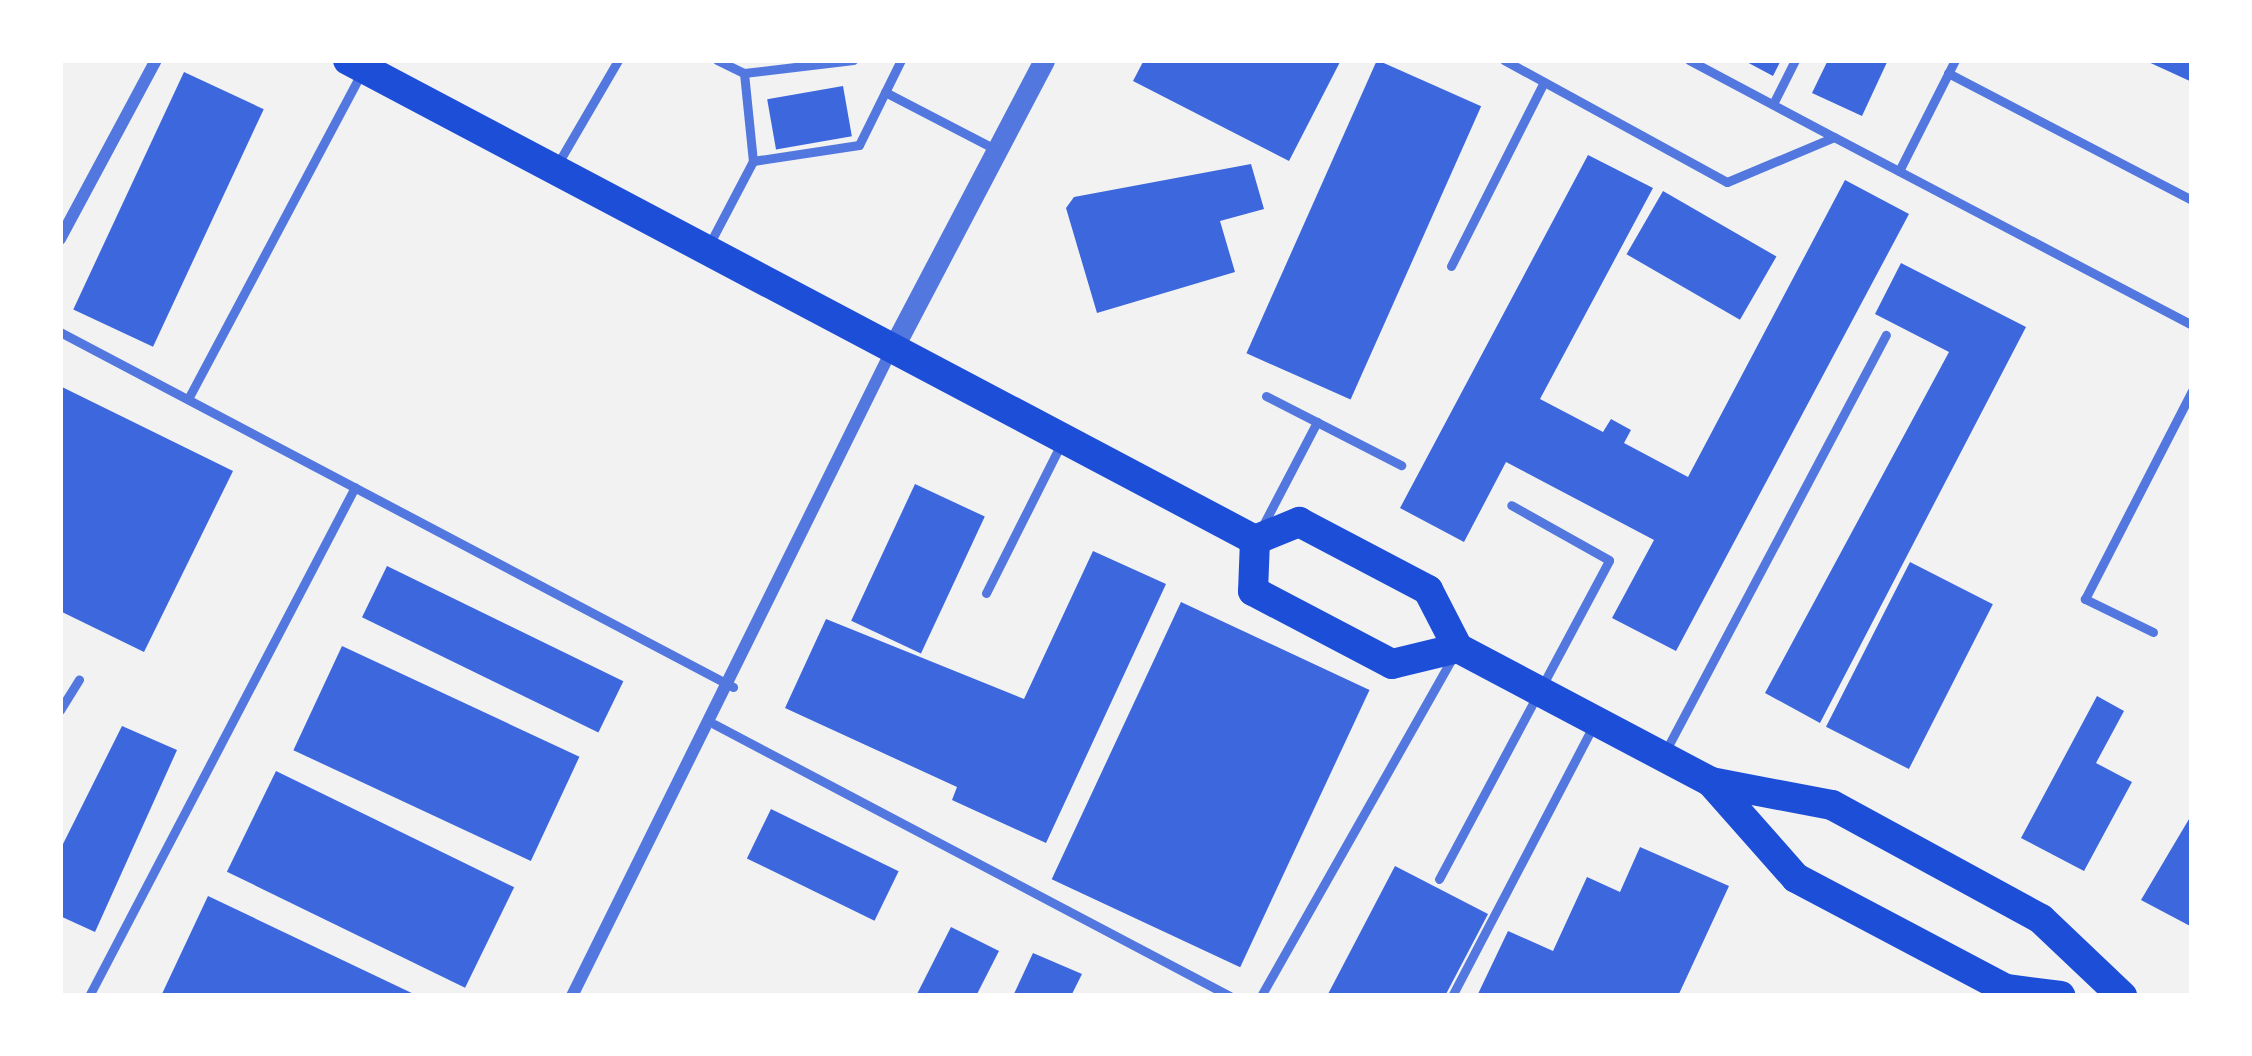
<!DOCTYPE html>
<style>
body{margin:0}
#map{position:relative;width:2252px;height:1056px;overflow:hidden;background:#f2f2f2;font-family:"Roboto Condensed",sans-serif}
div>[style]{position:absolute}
.building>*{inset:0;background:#3d67dc;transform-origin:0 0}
.service>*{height:9px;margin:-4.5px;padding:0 4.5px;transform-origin:4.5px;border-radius:4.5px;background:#5277de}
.minor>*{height:12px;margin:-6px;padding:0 6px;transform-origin:6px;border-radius:6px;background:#5277de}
.tertiary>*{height:21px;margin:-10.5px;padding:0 10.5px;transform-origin:10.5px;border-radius:10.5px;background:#5277de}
.primary>*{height:30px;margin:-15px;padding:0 15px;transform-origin:15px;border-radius:15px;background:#1d4ed8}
span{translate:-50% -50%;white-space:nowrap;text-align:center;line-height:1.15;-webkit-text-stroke:9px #fff;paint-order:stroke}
.frame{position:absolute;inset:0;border:63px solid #fff;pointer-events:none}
</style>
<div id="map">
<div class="building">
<div style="clip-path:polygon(1144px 60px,1341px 60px,1289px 161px,1133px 81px)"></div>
<div style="left:1377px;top:60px;width:114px;height:321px;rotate:24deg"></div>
<div style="clip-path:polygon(1743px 60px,1781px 60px,1773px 76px)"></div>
<div style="clip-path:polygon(1828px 60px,1888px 60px,1862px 116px,1812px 93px)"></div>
<div style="clip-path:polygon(2144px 60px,2192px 60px,2192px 82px)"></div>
<div style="left:184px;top:72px;width:88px;height:262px;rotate:25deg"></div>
<div style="left:843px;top:86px;width:51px;height:77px;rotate:80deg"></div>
<div style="clip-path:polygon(1588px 155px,1653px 188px,1540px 399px,1603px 432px,1611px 419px,1631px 430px,1624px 443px,1688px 477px,1845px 180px,1909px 214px,1676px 651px,1612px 618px,1654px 540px,1506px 462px,1464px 542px,1400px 508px)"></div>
<div style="clip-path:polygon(1251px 164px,1264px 209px,1220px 221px,1235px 272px,1097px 313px,1066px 208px,1074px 197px)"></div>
<div style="left:1663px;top:191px;width:131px;height:73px;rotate:30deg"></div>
<div style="clip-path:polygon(1901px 263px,2026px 327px,1820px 723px,1765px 693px,1949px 352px,1875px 314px)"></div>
<div style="clip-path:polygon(60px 386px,233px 471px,144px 652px,60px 611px)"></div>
<div style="left:915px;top:484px;width:77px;height:151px;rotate:25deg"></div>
<div style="clip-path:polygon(1093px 551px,1166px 584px,1046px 843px,952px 800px,957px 787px,785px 708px,826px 619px,1024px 699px)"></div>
<div style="left:1910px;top:562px;width:93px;height:185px;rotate:27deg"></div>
<div style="left:387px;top:566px;width:263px;height:57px;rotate:26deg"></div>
<div style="left:1181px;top:602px;width:208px;height:306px;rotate:25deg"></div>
<div style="left:342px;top:646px;width:262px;height:115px;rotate:25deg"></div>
<div style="clip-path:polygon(2097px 696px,2124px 711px,2096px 763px,2132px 782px,2084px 871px,2021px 838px)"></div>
<div style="clip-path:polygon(122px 726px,177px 750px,95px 932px,60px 916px,60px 850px)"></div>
<div style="left:276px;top:771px;width:265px;height:112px;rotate:26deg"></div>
<div style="left:771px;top:809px;width:142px;height:55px;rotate:26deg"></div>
<div style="clip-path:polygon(2192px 814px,2192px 927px,2141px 900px)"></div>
<div style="clip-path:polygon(1640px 847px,1729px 886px,1678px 996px,1477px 996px,1508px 931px,1553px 951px,1587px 877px,1620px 892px)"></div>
<div style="clip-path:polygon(1395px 866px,1488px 914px,1445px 996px,1327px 996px)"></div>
<div style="clip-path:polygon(208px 896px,418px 996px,161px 996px)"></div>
<div style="clip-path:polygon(951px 927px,999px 951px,976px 996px,916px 996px)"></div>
<div style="clip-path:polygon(1033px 953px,1082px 974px,1071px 996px,1013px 996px)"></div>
</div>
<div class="service">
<div style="left:717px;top:60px;width:30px;rotate:26deg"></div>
<div style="left:744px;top:73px;width:110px;rotate:-6.8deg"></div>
<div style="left:1504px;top:60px;width:254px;rotate:28.7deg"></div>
<div style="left:1727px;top:182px;width:116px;rotate:-22.8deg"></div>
<div style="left:1834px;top:137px;width:404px;rotate:27.7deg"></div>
<div style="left:1689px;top:60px;width:164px;rotate:28deg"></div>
<div style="left:744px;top:73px;width:88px;rotate:84.2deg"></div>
<div style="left:1948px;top:73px;width:275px;rotate:27.5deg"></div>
<div style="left:885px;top:92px;width:126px;rotate:27.4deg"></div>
<div style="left:1773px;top:104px;width:49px;rotate:-63.4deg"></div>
<div style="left:557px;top:165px;width:121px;rotate:-59.8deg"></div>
<div style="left:1899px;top:171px;width:124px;rotate:-63.2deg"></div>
<div style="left:710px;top:243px;width:93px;rotate:-62.3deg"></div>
<div style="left:753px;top:161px;width:107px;rotate:-8.6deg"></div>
<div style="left:859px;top:145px;width:95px;rotate:-63.7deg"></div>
<div style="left:1451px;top:266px;width:206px;rotate:-63.2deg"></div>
<div style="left:60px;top:332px;width:761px;rotate:27.81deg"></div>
<div style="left:1266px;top:396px;width:152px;rotate:27.1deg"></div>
<div style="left:188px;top:399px;width:369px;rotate:-62deg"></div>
<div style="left:1261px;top:529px;width:121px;rotate:-62.4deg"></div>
<div style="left:986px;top:593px;width:169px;rotate:-63.3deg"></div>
<div style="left:2153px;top:632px;width:76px;rotate:-154.1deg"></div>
<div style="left:2085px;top:599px;width:234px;rotate:-62.8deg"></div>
<div style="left:60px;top:710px;width:36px;rotate:-58deg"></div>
<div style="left:714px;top:724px;width:583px;rotate:27.8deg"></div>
<div style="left:1665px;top:752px;width:472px;rotate:-62.1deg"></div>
<div style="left:1439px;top:879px;width:361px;rotate:-61.9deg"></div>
<div style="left:1609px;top:560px;width:112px;rotate:-150.7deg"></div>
<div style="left:89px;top:996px;width:574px;rotate:-62.41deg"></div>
<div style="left:1261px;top:996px;width:388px;rotate:-60.5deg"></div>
<div style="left:1452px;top:996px;width:305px;rotate:-62.4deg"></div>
</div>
<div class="minor">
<div style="left:60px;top:239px;width:203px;rotate:-61.8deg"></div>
<div style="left:572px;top:996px;width:722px;rotate:-63.68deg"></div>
</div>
<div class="tertiary">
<div style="left:893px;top:348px;width:325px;rotate:-62.3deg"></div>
</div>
<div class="primary">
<div style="left:348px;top:60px;width:1026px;rotate:27.89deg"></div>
<div style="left:1255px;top:540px;width:48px;rotate:-22.2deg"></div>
<div style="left:1299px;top:522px;width:146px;rotate:27.8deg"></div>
<div style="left:1428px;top:590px;width:65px;rotate:62.7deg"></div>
<div style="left:1458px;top:648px;width:286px;rotate:27.9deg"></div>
<div style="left:1711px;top:782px;width:123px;rotate:10.8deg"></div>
<div style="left:1832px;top:805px;width:238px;rotate:28.6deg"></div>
<div style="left:2041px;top:919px;width:112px;rotate:43.5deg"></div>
<div style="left:1255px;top:540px;width:51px;rotate:92.2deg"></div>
<div style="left:1253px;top:591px;width:157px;rotate:27.7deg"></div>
<div style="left:1392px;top:664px;width:68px;rotate:-13.6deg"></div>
<div style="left:1711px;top:782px;width:128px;rotate:48.5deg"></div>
<div style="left:1796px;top:878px;width:238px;rotate:27.9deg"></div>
<div style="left:2006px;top:989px;width:55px;rotate:7.3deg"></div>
</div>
<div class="frame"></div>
</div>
